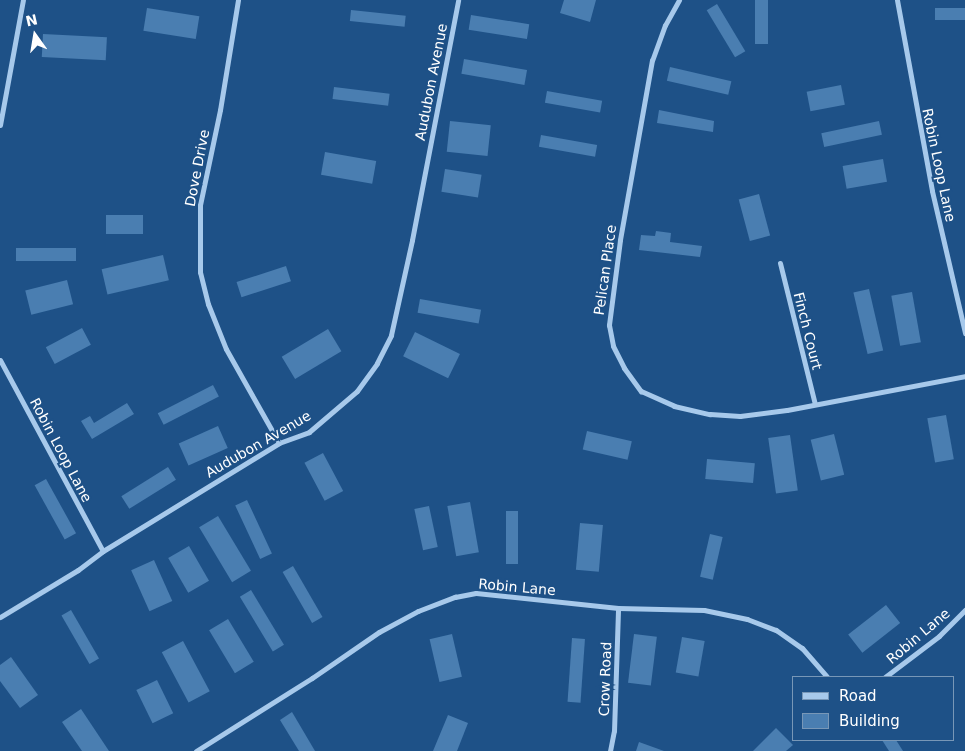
<!DOCTYPE html>
<style>
body{margin:0}
#map{position:relative;width:965px;height:751px;overflow:hidden;background:#1e5187;font-family:"DejaVu Sans",sans-serif}
div>[style]{position:absolute}
.building>*{inset:0;background:#4a7eb1;transform-origin:0 0}
.minor>*{height:5px;margin:-2.5px;padding:0 2.5px;transform-origin:2.5px;border-radius:2.5px;background:#a7c9eb}
span{translate:-50% -50%;white-space:nowrap;text-align:center;line-height:1.15;-webkit-text-stroke:4px #1e5187;paint-order:stroke}
.street-label{font-size:14px;color:#fff}
.legend{position:absolute;left:792px;top:676px;width:162px;height:65px;box-sizing:border-box;background:#1e5187;border:1px solid #7897b7;margin:0;padding:6px 9px;list-style:none;font-size:15px;color:#fff}
.legend li{display:flex;align-items:center;gap:10px;height:25px}
.legend b{width:25px;border:1px solid #7897b7}
.north{position:absolute;left:10px;top:10px;width:50px;height:50px;-webkit-text-stroke:4px #1e5187;paint-order:stroke;rotate:347deg;font-size:14px;font-weight:700;line-height:20px;text-align:center;color:#fff}
.north::after{content:'';display:block;margin:auto;width:18px;height:22px;background:#fff;clip-path:polygon(50% 0,100% 100%,50% 72%,0 100%)}
</style>
<div id="map">
<div class="building">
<div style="clip-path:polygon(564px 0,596px 0,590px 22px,560px 13px)"></div>
<div style="left:755px;top:0;width:13px;height:44px"></div>
<div style="left:717px;top:4px;width:55px;height:12px;rotate:59deg"></div>
<div style="left:147px;top:8px;width:53px;height:23px;rotate:9deg"></div>
<div style="left:965px;top:8px;width:12px;height:30px;rotate:90deg"></div>
<div style="left:351px;top:10px;width:55px;height:11px;rotate:6deg"></div>
<div style="left:471px;top:15px;width:59px;height:15px;rotate:9deg"></div>
<div style="left:43px;top:34px;width:64px;height:23px;rotate:3deg"></div>
<div style="left:464px;top:59px;width:64px;height:15px;rotate:10deg"></div>
<div style="left:670px;top:67px;width:63px;height:14px;rotate:13deg"></div>
<div style="left:841px;top:85px;width:20px;height:35px;rotate:79deg"></div>
<div style="left:334px;top:87px;width:56px;height:12px;rotate:7deg"></div>
<div style="left:547px;top:91px;width:56px;height:12px;rotate:10deg"></div>
<div style="clip-path:polygon(659px 110px,714px 121px,713px 132px,657px 123px)"></div>
<div style="left:450px;top:121px;width:41px;height:31px;rotate:6deg"></div>
<div style="left:879px;top:121px;width:14px;height:59px;rotate:78deg"></div>
<div style="left:541px;top:135px;width:57px;height:12px;rotate:10deg"></div>
<div style="left:325px;top:152px;width:52px;height:23px;rotate:10deg"></div>
<div style="left:883px;top:159px;width:23px;height:41px;rotate:80deg"></div>
<div style="left:445px;top:169px;width:37px;height:23px;rotate:9deg"></div>
<div style="left:759px;top:194px;width:43px;height:21px;rotate:75deg"></div>
<div style="left:143px;top:215px;width:19px;height:37px;rotate:90deg"></div>
<div style="clip-path:polygon(656px 231px,671px 233px,670px 242px,702px 246px,700px 257px,639px 250px,641px 235px,655px 236px)"></div>
<div style="left:76px;top:248px;width:13px;height:60px;rotate:90deg"></div>
<div style="left:163px;top:255px;width:26px;height:63px;rotate:77deg"></div>
<div style="left:286px;top:266px;width:16px;height:52px;rotate:72deg"></div>
<div style="left:67px;top:280px;width:25px;height:43px;rotate:76deg"></div>
<div style="left:869px;top:289px;width:63px;height:16px;rotate:77deg"></div>
<div style="left:912px;top:292px;width:51px;height:21px;rotate:80deg"></div>
<div style="left:420px;top:299px;width:62px;height:14px;rotate:10deg"></div>
<div style="left:82px;top:328px;width:19px;height:41px;rotate:62deg"></div>
<div style="left:328px;top:329px;width:26px;height:54px;rotate:59deg"></div>
<div style="left:415px;top:332px;width:50px;height:27px;rotate:26deg"></div>
<div style="left:213px;top:385px;width:13px;height:62px;rotate:63deg"></div>
<div style="clip-path:polygon(127px 403px,134px 414px,92px 439px,81px 421px,90px 416px,94px 423px)"></div>
<div style="left:946px;top:415px;width:45px;height:19px;rotate:80deg"></div>
<div style="left:218px;top:426px;width:24px;height:43px;rotate:66deg"></div>
<div style="left:587px;top:431px;width:46px;height:19px;rotate:13deg"></div>
<div style="left:834px;top:434px;width:42px;height:24px;rotate:76deg"></div>
<div style="left:790px;top:435px;width:56px;height:22px;rotate:82deg"></div>
<div style="left:323px;top:453px;width:43px;height:21px;rotate:62deg"></div>
<div style="left:707px;top:459px;width:48px;height:20px;rotate:5deg"></div>
<div style="left:168px;top:467px;width:15px;height:55px;rotate:58deg"></div>
<div style="left:46px;top:479px;width:62px;height:13px;rotate:61deg"></div>
<div style="left:247px;top:500px;width:59px;height:13px;rotate:65deg"></div>
<div style="left:470px;top:502px;width:51px;height:23px;rotate:80deg"></div>
<div style="left:429px;top:506px;width:42px;height:15px;rotate:78deg"></div>
<div style="left:506px;top:511px;width:12px;height:53px"></div>
<div style="left:218px;top:516px;width:64px;height:22px;rotate:59deg"></div>
<div style="left:580px;top:523px;width:23px;height:47px;rotate:5deg"></div>
<div style="left:710px;top:534px;width:13px;height:44px;rotate:13deg"></div>
<div style="left:189px;top:546px;width:40px;height:24px;rotate:60deg"></div>
<div style="left:154px;top:560px;width:45px;height:25px;rotate:66deg"></div>
<div style="left:293px;top:566px;width:59px;height:12px;rotate:60deg"></div>
<div style="left:251px;top:590px;width:64px;height:13px;rotate:59deg"></div>
<div style="left:886px;top:605px;width:23px;height:48px;rotate:52deg"></div>
<div style="left:71px;top:610px;width:56px;height:11px;rotate:60deg"></div>
<div style="left:228px;top:619px;width:50px;height:22px;rotate:59deg"></div>
<div style="left:452px;top:634px;width:44px;height:23px;rotate:77deg"></div>
<div style="left:634px;top:634px;width:23px;height:49px;rotate:7deg"></div>
<div style="left:682px;top:637px;width:23px;height:36px;rotate:10deg"></div>
<div style="left:572px;top:638px;width:13px;height:64px;rotate:4deg"></div>
<div style="left:183px;top:641px;width:57px;height:24px;rotate:62deg"></div>
<div style="clip-path:polygon(11px 657px,38px 695px,20px 708px,0 681px,0 665px)"></div>
<div style="left:157px;top:680px;width:37px;height:23px;rotate:64deg"></div>
<div style="clip-path:polygon(81px 709px,109px 751px,82px 751px,62px 722px)"></div>
<div style="clip-path:polygon(292px 712px,315px 751px,299px 751px,280px 720px)"></div>
<div style="clip-path:polygon(448px 715px,468px 723px,457px 751px,433px 751px)"></div>
<div style="clip-path:polygon(776px 728px,793px 745px,786px 751px,753px 751px)"></div>
<div style="clip-path:polygon(882px 740px,896px 740px,903px 751px,889px 751px)"></div>
<div style="clip-path:polygon(639px 742px,664px 751px,636px 751px)"></div>
</div>
<div class="minor">
<div style="left:238px;top:0;width:111px;rotate:99.3deg"></div>
<div style="left:220px;top:110px;width:97px;rotate:101.9deg"></div>
<div style="left:200px;top:205px;width:67px;rotate:90deg"></div>
<div style="left:200px;top:272px;width:33px;rotate:76deg"></div>
<div style="left:208px;top:304px;width:48px;rotate:68.2deg"></div>
<div style="left:226px;top:349px;width:108px;rotate:60.6deg"></div>
<div style="left:679px;top:0;width:29px;rotate:119deg"></div>
<div style="left:665px;top:25px;width:37px;rotate:110deg"></div>
<div style="left:652px;top:60px;width:183px;rotate:100.1deg"></div>
<div style="left:620px;top:240px;width:86px;rotate:97.4deg"></div>
<div style="left:609px;top:325px;width:21px;rotate:79deg"></div>
<div style="left:613px;top:346px;width:25px;rotate:63deg"></div>
<div style="left:624px;top:368px;width:29px;rotate:54deg"></div>
<div style="left:641px;top:391px;width:36px;rotate:24deg"></div>
<div style="left:674px;top:406px;width:37px;rotate:13deg"></div>
<div style="left:710px;top:414px;width:30px;rotate:4deg"></div>
<div style="left:740px;top:416px;width:47px;rotate:-7.3deg"></div>
<div style="left:787px;top:410px;width:181px;rotate:-10.8deg"></div>
<div style="left:897px;top:0;width:194px;rotate:79.6deg"></div>
<div style="left:932px;top:191px;width:146px;rotate:76.9deg"></div>
<div style="left:0;top:125px;width:127px;rotate:-79.6deg"></div>
<div style="left:780px;top:263px;width:145px;rotate:76.1deg"></div>
<div style="left:0;top:360px;width:217px;rotate:61.7deg"></div>
<div style="left:0;top:617px;width:91px;rotate:-31.1deg"></div>
<div style="left:78px;top:570px;width:31px;rotate:-37deg"></div>
<div style="left:103px;top:551px;width:206px;rotate:-31.5deg"></div>
<div style="left:279px;top:443px;width:32px;rotate:-20deg"></div>
<div style="left:309px;top:432px;width:63px;rotate:-40.5deg"></div>
<div style="left:357px;top:391px;width:34px;rotate:-54deg"></div>
<div style="left:377px;top:363px;width:31px;rotate:-63deg"></div>
<div style="left:391px;top:335px;width:97px;rotate:-77.5deg"></div>
<div style="left:412px;top:240px;width:244px;rotate:-79.1deg"></div>
<div style="left:885px;top:677px;width:68px;rotate:-37.2deg"></div>
<div style="left:939px;top:636px;width:37px;rotate:-45deg"></div>
<div style="left:196px;top:751px;width:137px;rotate:-32.2deg"></div>
<div style="left:312px;top:678px;width:81px;rotate:-34.5deg"></div>
<div style="left:379px;top:632px;width:44px;rotate:-28.3deg"></div>
<div style="left:418px;top:611px;width:40px;rotate:-21deg"></div>
<div style="left:455px;top:597px;width:21px;rotate:-11deg"></div>
<div style="left:476px;top:593px;width:143px;rotate:6deg"></div>
<div style="left:618px;top:608px;width:86px;rotate:1.3deg"></div>
<div style="left:704px;top:610px;width:44px;rotate:11.8deg"></div>
<div style="left:747px;top:619px;width:31px;rotate:21deg"></div>
<div style="left:776px;top:630px;width:32px;rotate:35deg"></div>
<div style="left:802px;top:648px;width:38px;rotate:49deg"></div>
<div style="left:610px;top:751px;width:20px;rotate:-79deg"></div>
<div style="left:614px;top:731px;width:123px;rotate:-88.1deg"></div>
</div>
<div class="street-label">
<span style="left:431px;top:82px;rotate:-79deg">Audubon Avenue</span>
<span style="left:939px;top:165px;rotate:78deg">Robin Loop Lane</span>
<span style="left:197px;top:168px;rotate:-79deg">Dove Drive</span>
<span style="left:605px;top:270px;rotate:-82deg">Pelican Place</span>
<span style="left:808px;top:331px;rotate:76deg">Finch Court</span>
<span style="left:258px;top:444px;rotate:-30deg">Audubon Avenue</span>
<span style="left:61px;top:450px;rotate:62deg">Robin Loop Lane</span>
<span style="left:517px;top:587px;rotate:5deg">Robin Lane</span>
<span style="left:918px;top:636px;rotate:-40deg">Robin Lane</span>
<span style="left:605px;top:679px;rotate:-88deg">Crow Road</span>
</div>
<ul class="legend">
<li><b style="height:6px;background:#a7c9eb"></b>Road</li>
<li><b style="height:14px;background:#4a7eb1"></b>Building</li>
</ul>
<div class="north">N</div>
</div>
